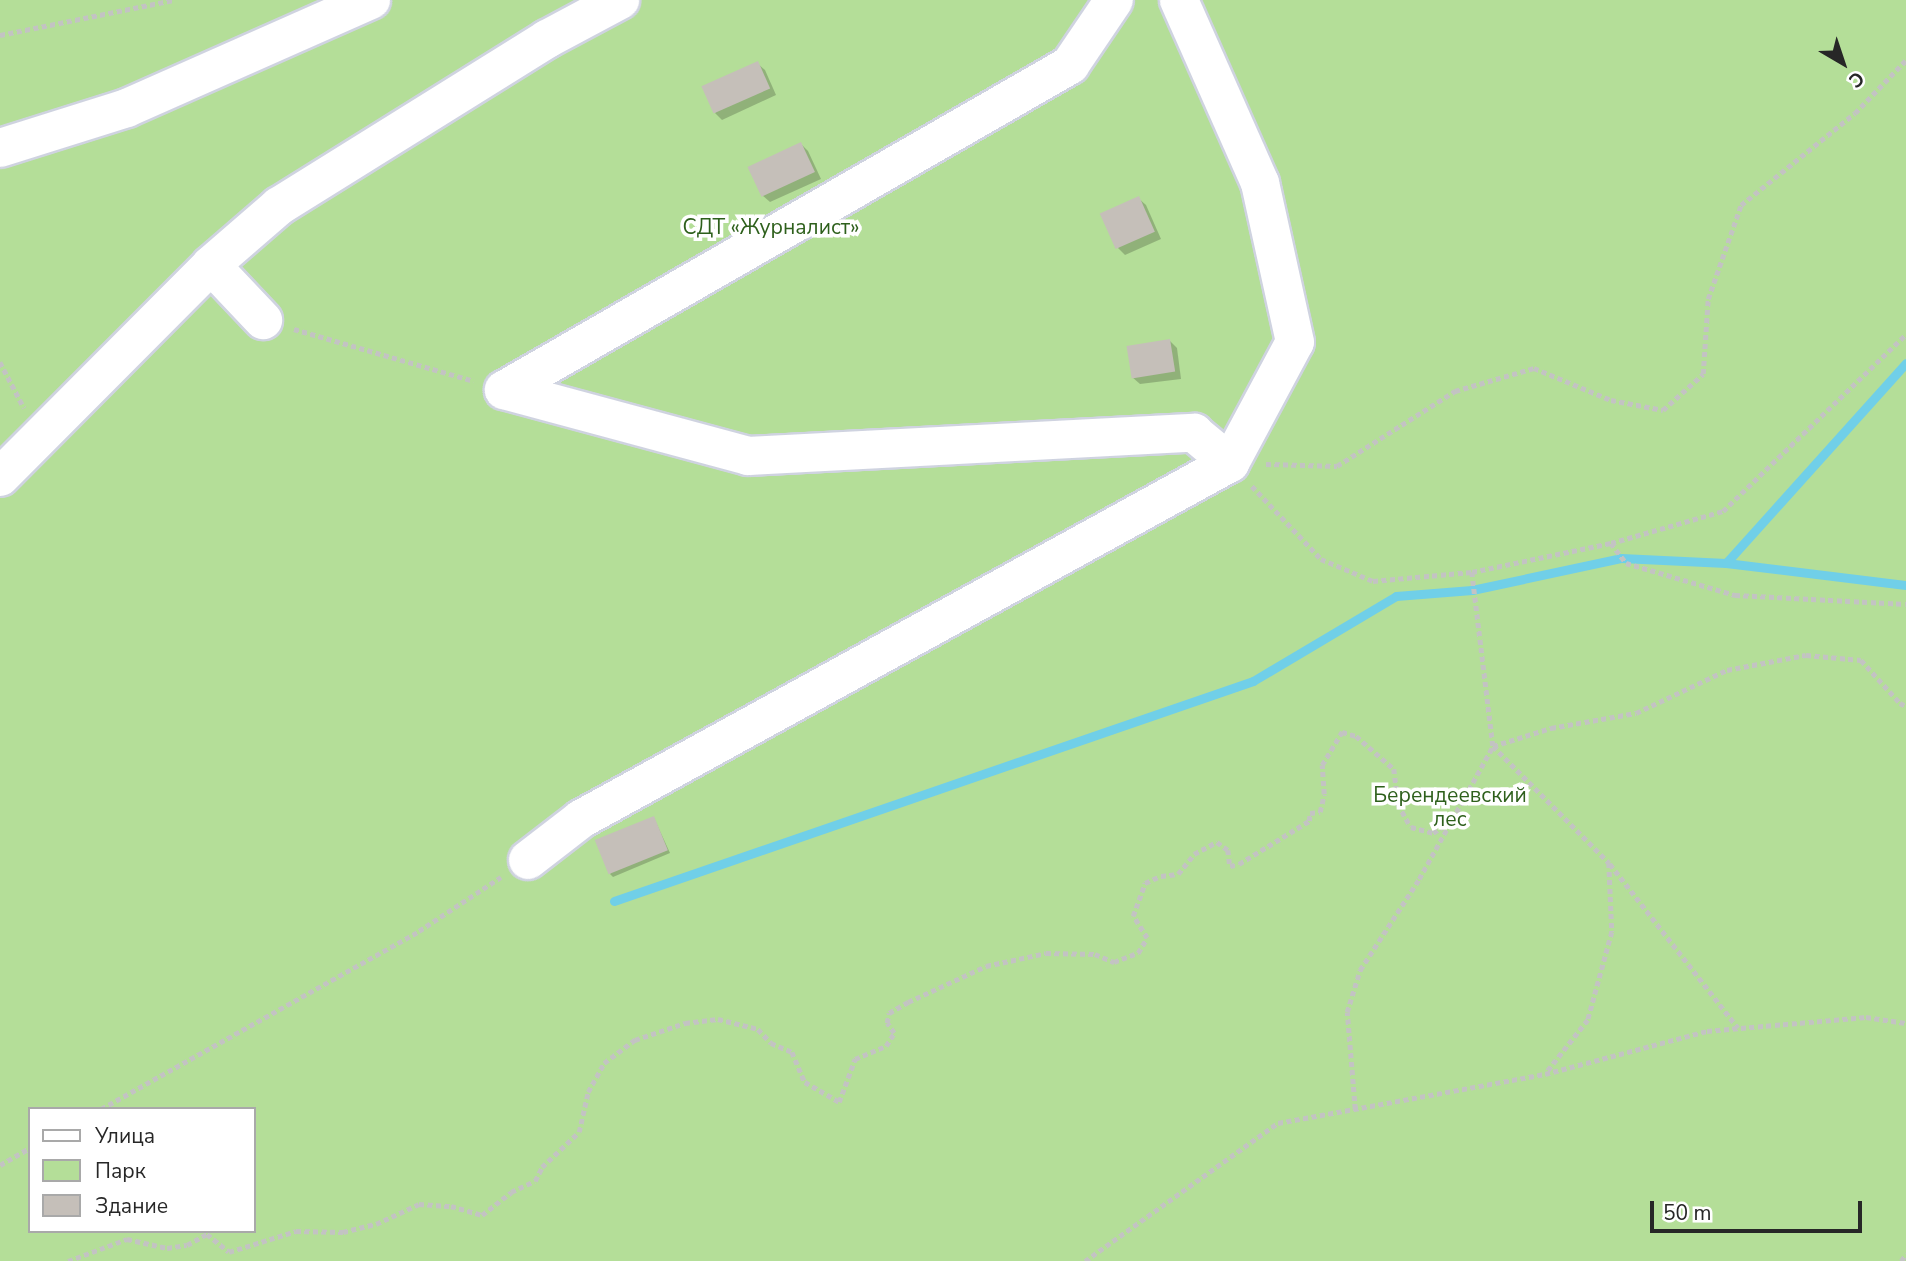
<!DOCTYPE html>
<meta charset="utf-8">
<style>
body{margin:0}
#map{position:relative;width:1906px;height:1261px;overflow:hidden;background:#eae2d9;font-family:"Nunito Sans",sans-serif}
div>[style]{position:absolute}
.green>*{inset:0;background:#b4de98}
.shadow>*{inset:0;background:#0003}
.stream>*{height:9px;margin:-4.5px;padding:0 4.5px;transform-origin:4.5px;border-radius:4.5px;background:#70cfe8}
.building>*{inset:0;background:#c5bfb9;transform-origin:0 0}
.path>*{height:4.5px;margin-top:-2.25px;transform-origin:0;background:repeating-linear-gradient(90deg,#c3c3c3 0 5px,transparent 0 8.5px)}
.roads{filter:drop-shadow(2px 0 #cfd3e0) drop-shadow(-2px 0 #cfd3e0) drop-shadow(0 2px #cfd3e0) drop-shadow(0 -2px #cfd3e0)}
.minor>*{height:38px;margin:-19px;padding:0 19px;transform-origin:19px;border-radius:19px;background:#fff}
span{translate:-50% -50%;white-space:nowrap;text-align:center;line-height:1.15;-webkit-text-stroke:7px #fff;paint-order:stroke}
.park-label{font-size:21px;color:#2e601c}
.legend{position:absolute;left:28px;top:1107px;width:228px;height:126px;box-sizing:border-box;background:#fff;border:2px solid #a9a9a9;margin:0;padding:9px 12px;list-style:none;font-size:21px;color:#272727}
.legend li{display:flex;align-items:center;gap:14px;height:35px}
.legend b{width:35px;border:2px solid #a9a9a9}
.north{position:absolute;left:1808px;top:28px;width:70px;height:70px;-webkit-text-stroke:5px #fff;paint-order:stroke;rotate:141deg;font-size:19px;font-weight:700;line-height:28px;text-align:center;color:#272727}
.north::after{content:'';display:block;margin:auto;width:24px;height:32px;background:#272727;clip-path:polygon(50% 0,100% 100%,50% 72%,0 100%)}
.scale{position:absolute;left:1650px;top:1201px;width:212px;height:32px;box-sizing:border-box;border:4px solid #272727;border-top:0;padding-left:9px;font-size:21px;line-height:24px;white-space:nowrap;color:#272727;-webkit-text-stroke:5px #fff;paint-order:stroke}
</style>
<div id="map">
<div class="green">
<div style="clip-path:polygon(evenodd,0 0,1906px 0,1906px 1261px,0 1261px,0 0,30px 1109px,254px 1109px,254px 1231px,30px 1231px,30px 1109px)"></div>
</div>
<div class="shadow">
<div style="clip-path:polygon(757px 63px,765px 70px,776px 95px,722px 120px,715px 113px)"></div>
<div style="clip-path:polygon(801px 144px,808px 151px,821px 179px,770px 202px,762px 195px)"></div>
<div style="clip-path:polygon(1138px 198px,1146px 205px,1161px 239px,1125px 255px,1118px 248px)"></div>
<div style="clip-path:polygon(1170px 341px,1177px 348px,1181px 379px,1140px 384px,1132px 377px)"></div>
<div style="clip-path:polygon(654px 818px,670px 853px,613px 877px,610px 874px)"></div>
</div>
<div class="stream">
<div style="left:1726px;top:563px;width:269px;rotate:-48deg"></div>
<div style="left:614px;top:901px;width:676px;rotate:-19deg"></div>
<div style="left:1253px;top:681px;width:166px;rotate:-30.7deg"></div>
<div style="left:1396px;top:596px;width:76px;rotate:-4.5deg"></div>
<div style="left:1472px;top:590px;width:152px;rotate:-12.1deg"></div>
<div style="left:1621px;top:558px;width:105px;rotate:2.7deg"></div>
<div style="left:1726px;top:563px;width:181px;rotate:7deg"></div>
</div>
<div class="building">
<div style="left:758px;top:61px;width:30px;height:62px;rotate:66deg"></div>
<div style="left:801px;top:142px;width:33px;height:59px;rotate:65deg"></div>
<div style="left:1139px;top:196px;width:39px;height:43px;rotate:66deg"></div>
<div style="left:1170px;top:339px;width:33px;height:44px;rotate:81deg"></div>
<div style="left:654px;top:816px;width:37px;height:64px;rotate:68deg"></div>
</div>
<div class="path">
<div style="left:0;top:35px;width:177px;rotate:-11.4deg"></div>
<div style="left:294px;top:329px;width:187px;rotate:16.1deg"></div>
<div style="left:0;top:362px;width:52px;rotate:62.4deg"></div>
<div style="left:1266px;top:464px;width:71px;rotate:1.6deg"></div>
<div style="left:1337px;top:466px;width:140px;rotate:-32.4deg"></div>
<div style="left:1455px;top:391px;width:82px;rotate:-16.2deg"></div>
<div style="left:1534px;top:368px;width:83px;rotate:22.6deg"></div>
<div style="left:1611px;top:400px;width:53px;rotate:10.9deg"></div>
<div style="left:1663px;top:410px;width:54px;rotate:-42deg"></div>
<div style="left:1703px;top:374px;width:75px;rotate:-86.2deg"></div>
<div style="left:1708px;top:299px;width:100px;rotate:-70.7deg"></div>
<div style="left:1741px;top:205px;width:146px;rotate:-38.9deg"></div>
<div style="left:1855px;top:113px;width:74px;rotate:-46.1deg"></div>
<div style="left:1252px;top:486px;width:100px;rotate:46.6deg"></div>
<div style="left:1321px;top:559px;width:56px;rotate:22.9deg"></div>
<div style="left:1373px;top:581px;width:99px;rotate:-5.2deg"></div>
<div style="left:1472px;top:572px;width:142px;rotate:-11.8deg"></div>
<div style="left:1611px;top:543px;width:116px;rotate:-15.9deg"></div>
<div style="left:1723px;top:511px;width:255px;rotate:-44deg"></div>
<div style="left:1611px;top:543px;width:25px;rotate:53deg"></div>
<div style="left:1626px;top:563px;width:114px;rotate:16.4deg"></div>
<div style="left:1735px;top:595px;width:171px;rotate:3deg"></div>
<div style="left:1472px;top:572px;width:175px;rotate:83.1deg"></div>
<div style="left:1493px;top:746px;width:165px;rotate:45.2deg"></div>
<div style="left:1609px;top:863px;width:69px;rotate:87.5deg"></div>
<div style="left:1612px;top:932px;width:91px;rotate:105.3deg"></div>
<div style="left:1588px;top:1020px;width:66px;rotate:128.3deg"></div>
<div style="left:1610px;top:864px;width:208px;rotate:52deg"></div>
<div style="left:101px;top:1109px;width:364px;rotate:-29.2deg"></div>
<div style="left:419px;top:931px;width:98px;rotate:-33.4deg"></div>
<div style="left:1355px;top:1109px;width:97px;rotate:-94.7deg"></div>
<div style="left:1347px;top:1012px;width:44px;rotate:-72.8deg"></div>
<div style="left:1360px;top:970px;width:108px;rotate:-57deg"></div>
<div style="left:1419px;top:879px;width:152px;rotate:-60.9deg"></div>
<div style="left:1493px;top:746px;width:61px;rotate:-17.2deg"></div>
<div style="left:1551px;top:728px;width:86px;rotate:-10deg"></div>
<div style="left:1636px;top:713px;width:101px;rotate:-25.3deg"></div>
<div style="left:1727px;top:670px;width:80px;rotate:-10.8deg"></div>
<div style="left:1806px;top:655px;width:55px;rotate:5.2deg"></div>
<div style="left:1861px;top:660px;width:58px;rotate:47.8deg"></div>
<div style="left:1900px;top:703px;width:7px;rotate:27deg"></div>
<div style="left:0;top:1165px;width:34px;rotate:-30deg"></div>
<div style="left:68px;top:1261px;width:63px;rotate:-20.4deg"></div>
<div style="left:127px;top:1239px;width:41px;rotate:12.7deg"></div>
<div style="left:167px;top:1248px;width:20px;rotate:-9deg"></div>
<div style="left:187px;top:1245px;width:23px;rotate:-29deg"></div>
<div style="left:207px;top:1234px;width:28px;rotate:39deg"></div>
<div style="left:229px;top:1252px;width:70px;rotate:-17.4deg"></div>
<div style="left:296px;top:1231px;width:47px;rotate:1.2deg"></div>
<div style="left:343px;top:1232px;width:34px;rotate:-14deg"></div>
<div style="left:376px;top:1224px;width:47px;rotate:-24.9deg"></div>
<div style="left:419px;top:1204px;width:32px;rotate:4deg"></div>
<div style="left:451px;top:1206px;width:32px;rotate:16deg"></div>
<div style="left:482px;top:1215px;width:37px;rotate:-38deg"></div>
<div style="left:511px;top:1192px;width:26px;rotate:-25deg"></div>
<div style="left:535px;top:1181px;width:16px;rotate:-63deg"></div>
<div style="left:542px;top:1167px;width:51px;rotate:-43.4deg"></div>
<div style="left:579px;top:1132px;width:41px;rotate:-77.3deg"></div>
<div style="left:588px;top:1092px;width:33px;rotate:-61deg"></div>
<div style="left:604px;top:1063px;width:39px;rotate:-37deg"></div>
<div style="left:635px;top:1040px;width:53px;rotate:-18.8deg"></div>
<div style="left:685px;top:1023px;width:33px;rotate:-7deg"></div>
<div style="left:718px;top:1019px;width:41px;rotate:14deg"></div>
<div style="left:758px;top:1029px;width:19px;rotate:47deg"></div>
<div style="left:771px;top:1043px;width:23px;rotate:23deg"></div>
<div style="left:792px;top:1052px;width:33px;rotate:67deg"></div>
<div style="left:805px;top:1082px;width:39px;rotate:30deg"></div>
<div style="left:839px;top:1102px;width:46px;rotate:-69.6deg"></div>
<div style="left:855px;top:1059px;width:34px;rotate:-23deg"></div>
<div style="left:886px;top:1046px;width:15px;rotate:-58deg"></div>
<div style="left:894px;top:1033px;width:12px;rotate:-125deg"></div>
<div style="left:887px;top:1023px;width:10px;rotate:-79deg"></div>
<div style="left:889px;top:1013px;width:22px;rotate:-30deg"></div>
<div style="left:908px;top:1002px;width:86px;rotate:-24.8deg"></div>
<div style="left:986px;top:966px;width:61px;rotate:-12.2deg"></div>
<div style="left:1046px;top:953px;width:49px;rotate:1.2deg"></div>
<div style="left:1095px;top:954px;width:21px;rotate:23deg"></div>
<div style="left:1114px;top:962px;width:26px;rotate:-21deg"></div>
<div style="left:1138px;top:953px;width:17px;rotate:-59deg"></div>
<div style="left:1147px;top:938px;width:26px;rotate:-122deg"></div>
<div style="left:1133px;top:916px;width:35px;rotate:-70deg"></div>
<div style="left:1145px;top:883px;width:17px;rotate:-24deg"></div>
<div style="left:1161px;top:876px;width:17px;rotate:-7deg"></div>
<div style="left:1178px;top:874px;width:26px;rotate:-51deg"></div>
<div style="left:1194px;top:854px;width:26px;rotate:-28deg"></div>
<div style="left:1217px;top:842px;width:14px;rotate:36deg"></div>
<div style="left:1228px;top:850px;width:16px;rotate:83deg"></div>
<div style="left:1230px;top:866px;width:9px;rotate:-13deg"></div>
<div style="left:1239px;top:864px;width:82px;rotate:-31.6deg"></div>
<div style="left:1309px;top:821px;width:8px;rotate:-83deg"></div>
<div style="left:1310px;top:813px;width:10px;rotate:-6deg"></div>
<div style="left:1320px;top:812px;width:18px;rotate:-77deg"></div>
<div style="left:1324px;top:794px;width:29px;rotate:-94deg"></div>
<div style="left:1322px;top:765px;width:39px;rotate:-59deg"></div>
<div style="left:1342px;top:732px;width:15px;rotate:16deg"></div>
<div style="left:1356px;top:736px;width:50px;rotate:41deg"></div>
<div style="left:1394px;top:769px;width:35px;rotate:83deg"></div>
<div style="left:1398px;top:804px;width:26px;rotate:61deg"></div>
<div style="left:1411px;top:827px;width:23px;rotate:15deg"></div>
<div style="left:1433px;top:833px;width:22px;rotate:-34deg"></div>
<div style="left:1085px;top:1261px;width:237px;rotate:-35.6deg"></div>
<div style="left:1278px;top:1123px;width:271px;rotate:-10.4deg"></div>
<div style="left:1545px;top:1074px;width:168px;rotate:-14.9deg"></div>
<div style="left:1707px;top:1031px;width:160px;rotate:-5deg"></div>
<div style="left:1866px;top:1017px;width:40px;rotate:8.5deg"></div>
<div style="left:1901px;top:1261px;width:9px;rotate:-54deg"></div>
</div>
<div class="roads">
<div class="minor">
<div style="left:0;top:148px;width:133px;rotate:-17.5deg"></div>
<div style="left:127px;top:108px;width:267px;rotate:-23.9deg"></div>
<div style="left:211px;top:265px;width:76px;rotate:46.6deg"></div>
<div style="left:504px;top:390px;width:253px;rotate:15.1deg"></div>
<div style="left:748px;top:456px;width:447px;rotate:-3deg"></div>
<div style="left:1194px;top:433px;width:47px;rotate:39.8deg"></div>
<div style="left:1230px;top:463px;width:137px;rotate:-61.8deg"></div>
<div style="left:1295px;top:342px;width:163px;rotate:-102.4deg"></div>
<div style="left:1260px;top:183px;width:200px;rotate:-113.9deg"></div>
<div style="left:504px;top:390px;width:653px;rotate:-29.86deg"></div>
<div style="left:1070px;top:65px;width:78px;rotate:-55.9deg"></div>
<div style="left:0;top:477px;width:299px;rotate:-45.1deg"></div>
<div style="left:211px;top:265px;width:90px;rotate:-40.9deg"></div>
<div style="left:279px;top:206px;width:316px;rotate:-31.9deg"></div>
<div style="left:547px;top:39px;width:83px;rotate:-28.1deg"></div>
<div style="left:528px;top:860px;width:67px;rotate:-37.7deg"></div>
<div style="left:581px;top:819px;width:740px;rotate:-28.75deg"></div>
</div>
</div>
<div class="park-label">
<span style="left:771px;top:227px">СДТ «Журналист»</span>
<span style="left:1450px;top:807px">Берендеевский<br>лес</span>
</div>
<ul class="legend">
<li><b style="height:9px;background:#fff"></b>Улица</li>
<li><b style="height:19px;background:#b4de98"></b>Парк</li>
<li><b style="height:19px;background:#c5bfb9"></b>Здание</li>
</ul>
<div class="north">С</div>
<div class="scale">50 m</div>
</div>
